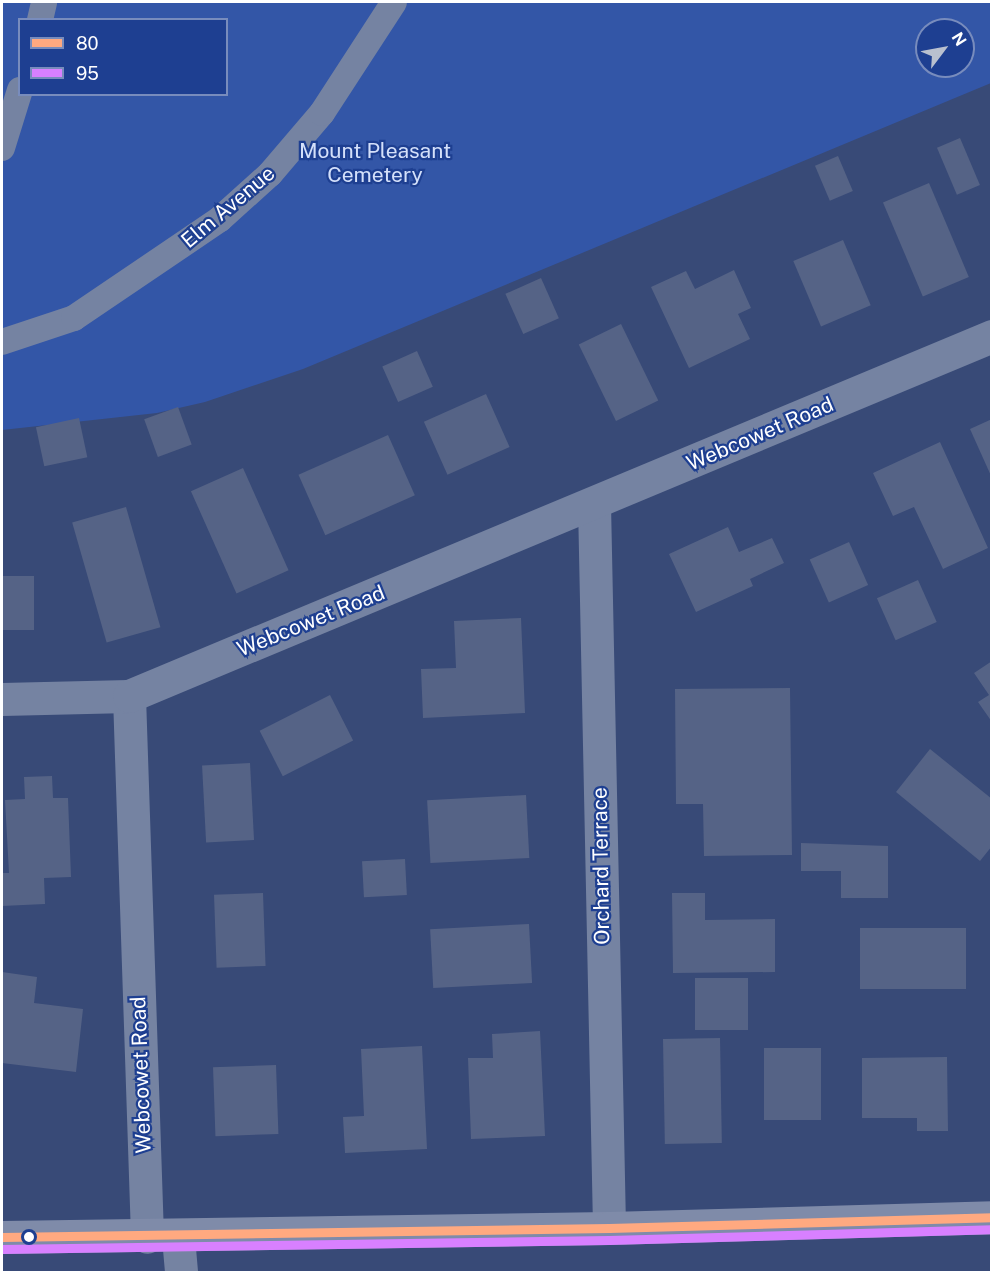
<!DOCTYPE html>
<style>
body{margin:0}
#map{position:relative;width:993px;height:1274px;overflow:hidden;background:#384a77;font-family:"Public Sans",sans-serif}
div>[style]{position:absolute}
.green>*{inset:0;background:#3356a7}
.building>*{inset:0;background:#556386;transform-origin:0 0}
.lane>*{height:26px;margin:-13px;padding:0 13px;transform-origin:13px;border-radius:13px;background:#7583a2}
.street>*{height:33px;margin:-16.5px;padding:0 16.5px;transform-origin:16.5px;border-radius:16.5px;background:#7583a2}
.primary>*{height:33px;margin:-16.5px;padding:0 16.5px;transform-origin:16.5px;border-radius:16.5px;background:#7f8ba9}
.bus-1>*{height:9px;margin:-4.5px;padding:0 4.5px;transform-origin:4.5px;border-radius:4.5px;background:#ffa980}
.bus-2>*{height:9px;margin:-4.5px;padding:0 4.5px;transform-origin:4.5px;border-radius:4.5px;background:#d880ff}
.dots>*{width:16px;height:16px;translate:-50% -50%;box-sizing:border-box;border:3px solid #1e3f91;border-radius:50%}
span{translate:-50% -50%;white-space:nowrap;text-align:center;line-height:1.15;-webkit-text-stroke:4.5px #1e3f91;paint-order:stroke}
.park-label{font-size:21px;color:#d4e0fa}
.street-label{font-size:21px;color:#fff}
.frame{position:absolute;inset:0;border:3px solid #fff;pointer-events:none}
.legend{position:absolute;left:18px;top:18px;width:210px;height:78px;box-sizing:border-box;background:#1e3f91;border:2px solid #788cbd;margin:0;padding:8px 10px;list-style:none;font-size:18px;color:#fff}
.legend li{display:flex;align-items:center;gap:12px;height:30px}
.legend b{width:30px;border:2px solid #788cbd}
.north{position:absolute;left:915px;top:18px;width:60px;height:60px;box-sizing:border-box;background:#1e3f91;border:2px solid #788cbd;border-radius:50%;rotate:58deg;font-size:16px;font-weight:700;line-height:24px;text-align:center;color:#fff}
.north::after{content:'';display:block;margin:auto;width:21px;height:27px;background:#b9c0cf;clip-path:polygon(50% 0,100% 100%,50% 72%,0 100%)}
</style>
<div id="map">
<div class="green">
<div style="clip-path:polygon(evenodd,2px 2px,991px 2px,991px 83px,303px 369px,205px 402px,157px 413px,2px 430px,2px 2px,20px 20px,226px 20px,226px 94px,20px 94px,20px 20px,2px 2px,927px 30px,963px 30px,963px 66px,927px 66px,927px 30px)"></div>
</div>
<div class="building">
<div style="left:960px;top:138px;width:51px;height:25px;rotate:67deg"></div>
<div style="left:838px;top:156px;width:38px;height:25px;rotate:67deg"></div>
<div style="left:929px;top:183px;width:102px;height:50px;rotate:67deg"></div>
<div style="left:843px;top:240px;width:71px;height:54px;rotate:67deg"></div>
<div style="clip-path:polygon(734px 270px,751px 308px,738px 314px,750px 339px,689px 368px,651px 287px,686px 271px,695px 289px)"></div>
<div style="left:541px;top:278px;width:44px;height:39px;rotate:66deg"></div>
<div style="left:621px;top:324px;width:85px;height:47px;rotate:64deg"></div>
<div style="left:417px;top:351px;width:39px;height:38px;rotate:66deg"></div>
<div style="left:486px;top:394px;width:58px;height:68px;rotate:66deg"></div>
<div style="left:178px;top:407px;width:40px;height:36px;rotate:70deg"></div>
<div style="left:79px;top:418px;width:40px;height:44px;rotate:78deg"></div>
<div style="clip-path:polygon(992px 419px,992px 478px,970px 429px)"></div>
<div style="left:388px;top:435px;width:66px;height:98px;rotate:66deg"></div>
<div style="clip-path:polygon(940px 442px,988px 548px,943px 569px,914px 507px,893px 516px,873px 473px)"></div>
<div style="left:243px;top:468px;width:112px;height:57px;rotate:66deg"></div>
<div style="left:126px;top:507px;width:125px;height:56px;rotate:74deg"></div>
<div style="clip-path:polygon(728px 527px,739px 552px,772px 538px,784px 563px,750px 579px,753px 586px,696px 612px,669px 554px)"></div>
<div style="left:849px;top:542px;width:47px;height:43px;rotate:66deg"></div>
<div style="left:2px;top:576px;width:32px;height:54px"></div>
<div style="left:918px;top:580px;width:46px;height:45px;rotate:66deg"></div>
<div style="clip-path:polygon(521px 618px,525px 713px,423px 718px,421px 669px,456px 668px,454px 621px)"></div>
<div style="clip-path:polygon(992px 661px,992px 722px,978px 702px,989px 695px,974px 673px)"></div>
<div style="clip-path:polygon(790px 688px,792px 855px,704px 856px,703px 804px,676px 804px,675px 689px)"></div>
<div style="left:330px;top:695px;width:51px;height:79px;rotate:63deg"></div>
<div style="clip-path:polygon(930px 749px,992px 799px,992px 846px,980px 861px,896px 792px)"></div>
<div style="left:250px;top:763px;width:77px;height:48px;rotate:87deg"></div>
<div style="clip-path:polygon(52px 776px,53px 798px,68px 798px,71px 877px,44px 878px,45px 904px,2px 906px,2px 873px,9px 873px,5px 800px,25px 799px,24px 777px)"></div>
<div style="left:526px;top:795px;width:63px;height:99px;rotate:87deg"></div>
<div style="clip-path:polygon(801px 843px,888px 846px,888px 898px,841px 898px,841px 871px,801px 871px)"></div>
<div style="left:405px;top:859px;width:36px;height:43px;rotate:87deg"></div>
<div style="left:263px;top:893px;width:73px;height:49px;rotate:88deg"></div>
<div style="clip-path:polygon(672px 893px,705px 893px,705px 920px,775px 919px,775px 972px,673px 973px)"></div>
<div style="left:529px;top:924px;width:59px;height:99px;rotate:87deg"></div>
<div style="left:966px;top:928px;width:61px;height:106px;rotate:90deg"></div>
<div style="clip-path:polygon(2px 972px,37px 977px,34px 1003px,83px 1009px,76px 1072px,2px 1063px)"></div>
<div style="left:695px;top:978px;width:53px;height:52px"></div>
<div style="clip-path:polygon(540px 1031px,545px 1136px,471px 1139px,468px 1058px,493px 1058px,492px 1034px)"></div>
<div style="left:720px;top:1038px;width:105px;height:57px;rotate:89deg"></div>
<div style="clip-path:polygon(422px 1046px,427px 1149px,345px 1153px,343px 1117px,364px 1116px,361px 1049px)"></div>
<div style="left:821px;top:1048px;width:72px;height:57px;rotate:90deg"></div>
<div style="clip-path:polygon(947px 1057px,948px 1131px,917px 1131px,917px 1118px,862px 1118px,862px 1058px)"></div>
<div style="left:276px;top:1065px;width:69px;height:63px;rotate:88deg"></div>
</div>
<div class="lane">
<div style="left:40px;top:20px;width:18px;rotate:-77deg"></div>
<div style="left:2px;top:148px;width:61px;rotate:-72.8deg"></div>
<div style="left:2px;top:342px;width:76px;rotate:-18.4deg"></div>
<div style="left:74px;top:318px;width:176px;rotate:-34.1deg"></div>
<div style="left:220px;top:219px;width:67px;rotate:-42deg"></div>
<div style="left:270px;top:174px;width:80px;rotate:-49.6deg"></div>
<div style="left:322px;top:113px;width:132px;rotate:-57deg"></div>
</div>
<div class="street">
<div style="left:594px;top:504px;width:724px;rotate:88.81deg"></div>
<div style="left:129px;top:696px;width:541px;rotate:88.09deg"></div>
<div style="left:2px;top:699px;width:127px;rotate:-1.4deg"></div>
<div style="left:129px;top:696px;width:935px;rotate:-22.64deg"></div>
<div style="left:178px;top:1237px;width:35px;rotate:85deg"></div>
</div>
<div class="primary">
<div style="left:2px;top:1237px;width:607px;rotate:-0.85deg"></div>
<div style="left:609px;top:1228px;width:383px;rotate:-1.6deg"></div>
</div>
<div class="bus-1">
<div style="left:2px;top:1237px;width:607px;rotate:-0.85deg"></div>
<div style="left:609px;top:1228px;width:383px;rotate:-1.6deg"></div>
</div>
<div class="bus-2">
<div style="left:2px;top:1249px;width:607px;rotate:-0.85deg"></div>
<div style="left:609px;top:1240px;width:383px;rotate:-1.6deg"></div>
</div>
<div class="dots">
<div style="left:29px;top:1237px;background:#fff"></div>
</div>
<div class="park-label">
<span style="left:375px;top:163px">Mount Pleasant<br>Cemetery</span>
</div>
<div class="street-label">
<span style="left:228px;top:207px;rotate:-40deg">Elm Avenue</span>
<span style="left:760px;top:434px;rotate:-23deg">Webcowet Road</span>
<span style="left:311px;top:621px;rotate:-22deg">Webcowet Road</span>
<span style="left:601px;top:866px;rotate:-91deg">Orchard Terrace</span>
<span style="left:141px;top:1075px;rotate:-92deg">Webcowet Road</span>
</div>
<div class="frame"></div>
<ul class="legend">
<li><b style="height:8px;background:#ffa980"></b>80</li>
<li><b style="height:8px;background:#d880ff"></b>95</li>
</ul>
<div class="north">N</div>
</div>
